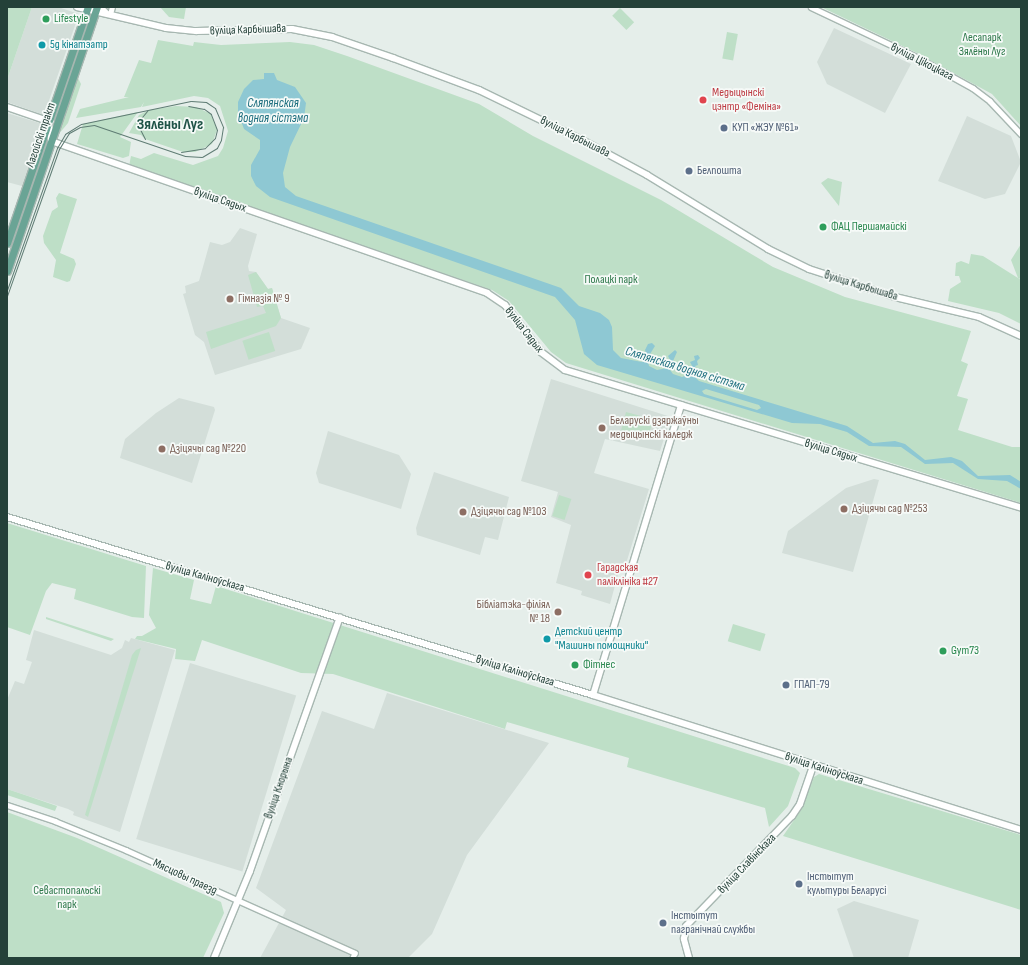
<!DOCTYPE html>
<meta charset="utf-8">
<style>
body{margin:0}
#map{position:relative;width:1028px;height:965px;overflow:hidden;background:#e5eeea;font-family:"Sofia Sans Condensed",sans-serif}
div>[style]{position:absolute}
.built>*{inset:0;background:#d3ded9;transform-origin:0 0}
.green>*{inset:0;background:#bedfc7;transform-origin:0 0}
.water>*{inset:0;background:#8ec8d3}
.roads{filter:drop-shadow(1px 0 #a7b7b1) drop-shadow(-1px 0 #a7b7b1) drop-shadow(0 1px #a7b7b1) drop-shadow(0 -1px #a7b7b1)}
.street>*{height:4.5px;margin:-2.25px;padding:0 2.25px;transform-origin:2.25px;border-radius:2.25px;background:#fff}
.secondary>*{height:6px;margin:-3px;padding:0 3px;transform-origin:3px;border-radius:3px;background:#fff}
.primary>*{height:7px;margin:-3.5px;padding:0 3.5px;transform-origin:3.5px;border-radius:3.5px;background:#6aa495}
.tram>*{height:1px;margin:-0.5px;padding:0 0.5px;transform-origin:0.5px;border-radius:0.5px;background:#5f7c74}
.dots>*{width:11px;height:11px;translate:-50% -50%;box-sizing:border-box;border:2px solid #f6faf8;border-radius:50%}
span{translate:-50% -50%;white-space:nowrap;text-align:center;line-height:1.15;-webkit-text-stroke:3.5px #f6faf8;paint-order:stroke}
.leisure-label{font-size:12px;color:#27864d}
.left{translate:0 -50%;text-align:left}
.street-label{font-size:12px;color:#244139}
.park-label{font-size:12px;color:#2d784a}
.culture-label{font-size:12px;color:#0d838f}
.health-label{font-size:12px;color:#be3a42}
.service-label{font-size:12px;color:#4e5e75}
.education-label{font-size:12px;color:#785e54}
.right{translate:-100% -50%;text-align:right}
.water-label{font-size:13px;color:#1d6e7e;font-style:italic}
.district-label{font-size:16px;color:#1f5347;font-weight:700}
.frame{position:absolute;inset:0;border:8px solid #244139;pointer-events:none}
</style>
<div id="map">
<div class="built">
<div style="clip-path:polygon(32px 7px,58px 7px,79px 14px,44px 115px,7px 102px,7px 80px)"></div>
<div style="clip-path:polygon(834px 28px,911px 64px,885px 113px,827px 84px,817px 62px)"></div>
<div style="clip-path:polygon(7px 113px,43px 124px,22px 186px,7px 182px)"></div>
<div style="clip-path:polygon(967px 116px,1011px 136px,1021px 162px,1005px 194px,985px 199px,938px 181px)"></div>
<div style="clip-path:polygon(240px 228px,257px 234px,248px 266px,249px 271px,256px 272px,268px 289px,272px 288px,281px 318px,310px 328px,301px 349px,215px 375px,204px 342px,195px 335px,183px 294px,186px 293px,185px 286px,199px 281px,210px 242px,222px 245px,230px 242px)"></div>
<div style="clip-path:polygon(551px 379px,671px 417px,660px 451px,605px 439px,594px 473px,649px 489px,625px 567px,620px 567px,610px 604px,581px 595px,582px 591px,556px 583px,571px 525px,551px 517px,558px 492px,521px 481px)"></div>
<div style="clip-path:polygon(179px 398px,214px 407px,215px 410px,192px 483px,120px 458px,125px 439px,156px 413px)"></div>
<div style="clip-path:polygon(328px 431px,399px 455px,411px 474px,401px 509px,319px 483px,316px 473px)"></div>
<div style="clip-path:polygon(434px 472px,509px 497px,498px 540px,485px 537px,480px 555px,417px 535px,416px 528px)"></div>
<div style="clip-path:polygon(874px 479px,879px 480px,853px 572px,782px 553px,788px 531px,846px 488px)"></div>
<div style="clip-path:polygon(34px 630px,111px 655px,122px 648px,125px 640px,129px 642px,131px 638px,175px 650px,120px 832px,73px 815px,74px 812px,68px 809px,7px 789px,7px 700px,15px 681px,24px 684px,32px 662px,26px 660px)"></div>
<div style="left:190px;top:663px;width:111px;height:184px;rotate:17deg"></div>
<div style="clip-path:polygon(387px 693px,549px 743px,467px 855px,432px 934px,408px 958px,260px 958px,286px 910px,256px 888px,322px 711px,374px 729px)"></div>
<div style="clip-path:polygon(854px 901px,919px 920px,908px 958px,854px 958px,837px 909px)"></div>
</div>
<div class="green">
<div style="clip-path:polygon(7px 7px,32px 7px,7px 80px)"></div>
<div style="clip-path:polygon(160px 7px,186px 7px,184px 19px,169px 17px)"></div>
<div style="clip-path:polygon(821px 7px,1021px 7px,1021px 126px,992px 94px,917px 53px)"></div>
<div style="left:620px;top:8px;width:20px;height:11px;rotate:45deg"></div>
<div style="left:727px;top:32px;width:11px;height:27px;rotate:10deg"></div>
<div style="clip-path:polygon(158px 40px,193px 46px,194px 42px,221px 45px,290px 42px,314px 45px,347px 56px,479px 104px,533px 136px,661px 200px,773px 267px,845px 297px,971px 331px,961px 361px,968px 364px,957px 396px,968px 399px,958px 430px,1012px 447px,1021px 447px,1021px 503px,566px 363px,551px 352px,509px 301px,492px 290px,129px 166px,131px 156px,141px 159px,154px 153px,193px 165px,218px 156px,223px 148px,228px 131px,220px 106px,208px 98px,194px 96px,142px 107px,144px 102px,141px 107px,76px 118px,80px 109px,129px 97px,124px 97px,139px 60px,151px 63px)"></div>
<div style="clip-path:polygon(78px 78px,81px 84px,68px 123px,58px 135px)"></div>
<div style="clip-path:polygon(176px 106px,196px 107px,211px 114px,217px 130px,212px 144px,195px 152px,183px 152px,145px 139px,141px 135px,129px 133px,139px 115px,149px 110px)"></div>
<div style="clip-path:polygon(138px 112px,120px 137px,131px 142px,129px 156px,123px 158px,77px 144px,83px 124px)"></div>
<div style="clip-path:polygon(828px 178px,842px 182px,839px 206px,821px 183px)"></div>
<div style="clip-path:polygon(59px 193px,77px 199px,60px 253px,74px 259px,76px 264px,70px 281px,67px 282px,53px 277px,56px 260px,44px 243px,43px 236px,52px 211px,58px 207px,56px 198px)"></div>
<div style="clip-path:polygon(1021px 244px,1021px 279px,1018px 278px,1021px 280px,1021px 324px,999px 313px,948px 301px,950px 289px,961px 282px,959px 276px,955px 276px,956px 263px,961px 261px,969px 264px,971px 254px,983px 256px,1018px 278px,1011px 260px)"></div>
<div style="clip-path:polygon(256px 272px,268px 289px,272px 288px,281px 318px,276px 326px,211px 349px,206px 332px,266px 313px,263px 306px,257px 307px,248px 275px)"></div>
<div style="left:269px;top:332px;width:20px;height:28px;rotate:72deg"></div>
<div style="left:626px;top:412px;width:28px;height:21px;rotate:15deg"></div>
<div style="left:559px;top:495px;width:13px;height:22px;rotate:18deg"></div>
<div style="clip-path:polygon(7px 523px,146px 566px,144px 618px,132px 617px,74px 599px,76px 589px,52px 583px,46px 591px,30px 635px,7px 627px)"></div>
<div style="clip-path:polygon(153px 568px,194px 580px,190px 599px,211px 604px,216px 586px,795px 768px,800px 773px,788px 806px,769px 827px,765px 808px,627px 767px,629px 758px,507px 722px,505px 729px,333px 674px,301px 673px,202px 640px,195px 661px,175px 659px,176px 649px,135px 639px,137px 636px,142px 636px,156px 628px,149px 615px)"></div>
<div style="clip-path:polygon(46px 617px,114px 639px,111px 641px,46px 619px)"></div>
<div style="left:733px;top:624px;width:34px;height:18px;rotate:17deg"></div>
<div style="clip-path:polygon(141px 648px,88px 817px,85px 815px,132px 655px,136px 650px)"></div>
<div style="clip-path:polygon(819px 774px,1021px 835px,1021px 910px,783px 836px,801px 810px,814px 777px)"></div>
<div style="clip-path:polygon(7px 789px,28px 796px,57px 806px,55px 811px,7px 795px)"></div>
<div style="clip-path:polygon(7px 812px,77px 838px,221px 902px,224px 913px,203px 958px,7px 958px)"></div>
</div>
<div class="water">
<div style="clip-path:polygon(evenodd,264px 73px,274px 73px,277px 80px,295px 87px,306px 103px,304px 118px,290px 147px,283px 173px,285px 187px,296px 196px,561px 288px,579px 306px,600px 313px,609px 320px,612px 327px,613px 350px,621px 358px,642px 362px,644px 360px,641px 355px,646px 353px,645px 350px,648px 344px,652px 343px,655px 346px,650px 354px,653px 360px,648px 361px,649px 366px,657px 370px,667px 368px,664px 363px,670px 360px,668px 356px,675px 350px,677px 352px,673px 361px,676px 366px,670px 370px,673px 374px,682px 377px,689px 374px,686px 369px,692px 366px,690px 362px,695px 360px,694px 356px,698px 355px,700px 358px,697px 361px,698px 365px,695px 366px,699px 372px,694px 376px,699px 381px,847px 426px,873px 443px,895px 441px,905px 444px,925px 460px,951px 457px,962px 461px,978px 476px,1010px 475px,1021px 482px,1021px 489px,1007px 481px,978px 479px,953px 463px,925px 464px,901px 447px,869px 446px,847px 432px,820px 424px,792px 423px,597px 365px,584px 354px,575px 320px,555px 297px,270px 197px,256px 186px,251px 176px,251px 165px,260px 149px,260px 140px,244px 129px,238px 113px,238px 102px,244px 89px,253px 80px,264px 79px,264px 73px,706px 389px,759px 405px,761px 408px,757px 410px,704px 394px,702px 391px,706px 389px)"></div>
</div>
<div class="roads">
<div class="street">
<div style="left:811px;top:7px;width:117px;rotate:25.3deg"></div>
<div style="left:917px;top:57px;width:64px;rotate:29deg"></div>
<div style="left:973px;top:88px;width:21px;rotate:37deg"></div>
<div style="left:990px;top:101px;width:45px;rotate:46.8deg"></div>
<div style="left:110px;top:14px;width:7px;rotate:-74deg"></div>
<div style="left:7px;top:805px;width:51px;rotate:18.4deg"></div>
<div style="left:55px;top:821px;width:77px;rotate:22.2deg"></div>
<div style="left:126px;top:850px;width:251px;rotate:24.2deg"></div>
<div style="left:355px;top:953px;width:5px;rotate:112deg"></div>
</div>
<div class="secondary">
<div style="left:77px;top:7px;width:91px;rotate:13.3deg"></div>
<div style="left:166px;top:28px;width:30px;rotate:6deg"></div>
<div style="left:196px;top:31px;width:96px;rotate:-1.2deg"></div>
<div style="left:292px;top:29px;width:41px;rotate:11.3deg"></div>
<div style="left:332px;top:37px;width:65px;rotate:19deg"></div>
<div style="left:393px;top:58px;width:92px;rotate:20.4deg"></div>
<div style="left:479px;top:90px;width:112px;rotate:25.9deg"></div>
<div style="left:580px;top:139px;width:76px;rotate:28.2deg"></div>
<div style="left:647px;top:175px;width:142px;rotate:31.4deg"></div>
<div style="left:768px;top:249px;width:46px;rotate:26deg"></div>
<div style="left:809px;top:269px;width:90px;rotate:18deg"></div>
<div style="left:895px;top:297px;width:86px;rotate:13.4deg"></div>
<div style="left:979px;top:317px;width:46px;rotate:24.3deg"></div>
<div style="left:100px;top:7px;width:8px;rotate:45deg"></div>
<div style="left:7px;top:107px;width:46px;rotate:18.8deg"></div>
<div style="left:49px;top:122px;width:19px;rotate:84deg"></div>
<div style="left:51px;top:141px;width:462px;rotate:19.2deg"></div>
<div style="left:487px;top:293px;width:22px;rotate:34deg"></div>
<div style="left:505px;top:305px;width:59px;rotate:52.5deg"></div>
<div style="left:541px;top:352px;width:30px;rotate:37deg"></div>
<div style="left:565px;top:370px;width:476px;rotate:16.8deg"></div>
<div style="left:7px;top:517px;width:612px;rotate:16.9deg"></div>
<div style="left:593px;top:695px;width:449px;rotate:17.5deg"></div>
<div style="left:593px;top:695px;width:303px;rotate:-73.1deg"></div>
<div style="left:214px;top:958px;width:94px;rotate:-67.5deg"></div>
<div style="left:250px;top:871px;width:269px;rotate:-70.5deg"></div>
<div style="left:689px;top:958px;width:20px;rotate:-105deg"></div>
<div style="left:684px;top:939px;width:13px;rotate:-81deg"></div>
<div style="left:686px;top:926px;width:153px;rotate:-46.1deg"></div>
<div style="left:792px;top:816px;width:14px;rotate:-56deg"></div>
<div style="left:800px;top:804px;width:40px;rotate:-71.1deg"></div>
</div>
<div class="primary">
<div style="left:7px;top:243px;width:250px;rotate:-71.1deg"></div>
<div style="left:7px;top:271px;width:279px;rotate:-71.2deg"></div>
</div>
</div>
<div class="tram">
<div style="left:145px;top:139px;width:18px;rotate:-117deg"></div>
<div style="left:137px;top:123px;width:16px;rotate:-50deg"></div>
<div style="left:181px;top:152px;width:24px;rotate:-9deg"></div>
<div style="left:205px;top:148px;width:14px;rotate:-45deg"></div>
<div style="left:215px;top:138px;width:8px;rotate:-76deg"></div>
<div style="left:217px;top:130px;width:17px;rotate:-111deg"></div>
<div style="left:211px;top:114px;width:9px;rotate:-144deg"></div>
<div style="left:204px;top:109px;width:16px;rotate:-169deg"></div>
<div style="left:7px;top:290px;width:151px;rotate:-70.6deg"></div>
<div style="left:57px;top:148px;width:16px;rotate:-60deg"></div>
<div style="left:65px;top:134px;width:19px;rotate:-32deg"></div>
<div style="left:81px;top:124px;width:112px;rotate:-11.8deg"></div>
<div style="left:191px;top:101px;width:15px;rotate:4deg"></div>
<div style="left:206px;top:102px;width:11px;rotate:34deg"></div>
<div style="left:215px;top:108px;width:21px;rotate:67deg"></div>
<div style="left:223px;top:127px;width:13px;rotate:99deg"></div>
<div style="left:221px;top:140px;width:9px;rotate:117deg"></div>
<div style="left:217px;top:148px;width:17px;rotate:149deg"></div>
<div style="left:202px;top:157px;width:17px;rotate:-177deg"></div>
<div style="left:185px;top:156px;width:96px;rotate:-161.2deg"></div>
<div style="left:94px;top:125px;width:14px;rotate:172deg"></div>
<div style="left:80px;top:127px;width:13px;rotate:151deg"></div>
<div style="left:69px;top:133px;width:19px;rotate:122deg"></div>
<div style="left:59px;top:149px;width:156px;rotate:109.5deg"></div>
</div>
<div class="dots">
<div style="left:46px;top:19px;background:#2e9e5b"></div>
<div style="left:42px;top:45px;background:#0f9aa8"></div>
<div style="left:703px;top:100px;background:#e0444e"></div>
<div style="left:724px;top:128px;background:#5c6f8a"></div>
<div style="left:689px;top:171px;background:#5c6f8a"></div>
<div style="left:823px;top:227px;background:#2e9e5b"></div>
<div style="left:230px;top:299px;background:#8d6e63"></div>
<div style="left:602px;top:428px;background:#8d6e63"></div>
<div style="left:162px;top:449px;background:#8d6e63"></div>
<div style="left:844px;top:509px;background:#8d6e63"></div>
<div style="left:463px;top:512px;background:#8d6e63"></div>
<div style="left:588px;top:575px;background:#e0444e"></div>
<div style="left:558px;top:612px;background:#8d6e63"></div>
<div style="left:547px;top:639px;background:#0f9aa8"></div>
<div style="left:943px;top:651px;background:#2e9e5b"></div>
<div style="left:575px;top:665px;background:#2e9e5b"></div>
<div style="left:786px;top:685px;background:#5c6f8a"></div>
<div style="left:799px;top:884px;background:#5c6f8a"></div>
<div style="left:663px;top:923px;background:#5c6f8a"></div>
</div>
<div class="leisure-label">
<span class="left" style="left:54px;top:19px">Lifestyle</span>
<span class="left" style="left:831px;top:227px">ФАЦ Першамайскі</span>
<span class="left" style="left:951px;top:651px">Gym73</span>
<span class="left" style="left:583px;top:665px">Фітнес</span>
</div>
<div class="street-label">
<span style="left:248px;top:30px;rotate:-2deg">вуліца Карбышава</span>
<span style="left:922px;top:62px;rotate:27deg">вуліца Цікоцкага</span>
<span style="left:41px;top:135px;rotate:-71deg">Лагойскі тракт</span>
<span style="left:575px;top:137px;rotate:27deg">вуліца Карбышава</span>
<span style="left:220px;top:200px;rotate:19deg">вуліца Сядых</span>
<span style="left:861px;top:286px;rotate:17deg">вуліца Карбышава</span>
<span style="left:524px;top:330px;rotate:52deg">вуліца Сядых</span>
<span style="left:831px;top:451px;rotate:17deg">вуліца Сядых</span>
<span style="left:205px;top:577px;rotate:16deg">вуліца Каліноўскага</span>
<span style="left:515px;top:671px;rotate:17deg">вуліца Каліноўскага</span>
<span style="left:824px;top:769px;rotate:18deg">вуліца Каліноўскага</span>
<span style="left:279px;top:788px;rotate:-71deg">вуліца Кнорына</span>
<span style="left:747px;top:864px;rotate:-46deg">вуліца Славінскага</span>
<span style="left:185px;top:877px;rotate:25deg">Мясцовы праезд</span>
</div>
<div class="park-label">
<span style="left:982px;top:45px">Лесапарк<br>Зялёны Луг</span>
<span style="left:611px;top:280px">Полацкі парк</span>
<span style="left:67px;top:898px">Севастопальскі<br>парк</span>
</div>
<div class="culture-label">
<span class="left" style="left:50px;top:45px">5д кінатэатр</span>
<span class="left" style="left:555px;top:639px">Детский центр<br>"Машины помощники"</span>
</div>
<div class="health-label">
<span class="left" style="left:712px;top:100px">Медыцынскі<br>цэнтр «Феміна»</span>
<span class="left" style="left:597px;top:575px">Гарадская<br>паліклініка #27</span>
</div>
<div class="service-label">
<span class="left" style="left:732px;top:128px">КУП «ЖЭУ №61»</span>
<span class="left" style="left:697px;top:171px">Белпошта</span>
<span class="left" style="left:794px;top:685px">ГПАП-79</span>
<span class="left" style="left:807px;top:884px">Інстытут<br>культуры Беларусі</span>
<span class="left" style="left:671px;top:923px">Інстытут<br>пагранічнай службы</span>
</div>
<div class="education-label">
<span class="left" style="left:238px;top:299px">Гімназія № 9</span>
<span class="left" style="left:610px;top:428px">Беларускі дзяржаўны<br>медыцынскі каледж</span>
<span class="left" style="left:170px;top:449px">Дзіцячы сад №220</span>
<span class="left" style="left:852px;top:509px">Дзіцячы сад №253</span>
<span class="left" style="left:471px;top:512px">Дзіцячы сад №103</span>
<span class="right" style="left:550px;top:612px">Бібліатэка-філіял<br>№ 18</span>
</div>
<div class="water-label">
<span style="left:273px;top:111px">Сляпянская<br>водная сістэма</span>
<span style="left:685px;top:369px;rotate:17deg">Сляпянская водная сістэма</span>
</div>
<div class="district-label">
<span style="left:170px;top:125px">Зялёны Луг</span>
</div>
<div class="frame"></div>
</div>
